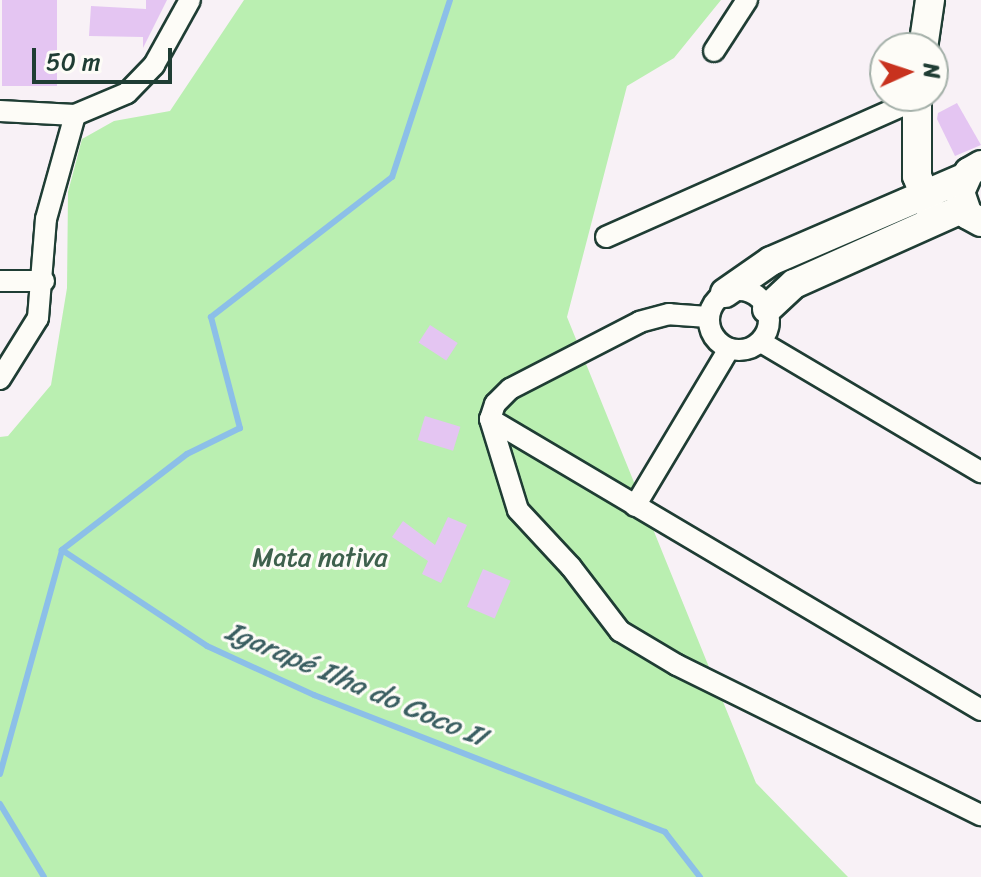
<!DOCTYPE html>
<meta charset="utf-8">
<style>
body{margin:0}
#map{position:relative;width:981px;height:877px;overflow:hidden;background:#f8f1f6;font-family:Sriracha,sans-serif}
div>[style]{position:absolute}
.green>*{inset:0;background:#baefb1}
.stream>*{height:6px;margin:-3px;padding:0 3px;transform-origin:3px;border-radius:3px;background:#8cbfe8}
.building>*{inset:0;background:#e4c5f2;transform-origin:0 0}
.roads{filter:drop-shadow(2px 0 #1f3d34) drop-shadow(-2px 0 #1f3d34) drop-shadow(0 2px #1f3d34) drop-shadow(0 -2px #1f3d34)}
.street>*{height:20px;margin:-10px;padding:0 10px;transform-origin:10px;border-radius:10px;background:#fdfcf7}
.street>.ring{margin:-10px;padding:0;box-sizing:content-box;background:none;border:20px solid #fdfcf7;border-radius:50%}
.secondary>*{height:28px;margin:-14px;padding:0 14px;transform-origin:14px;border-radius:14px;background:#fdfcf7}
span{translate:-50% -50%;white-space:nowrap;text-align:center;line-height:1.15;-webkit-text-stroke:6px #fdfcf7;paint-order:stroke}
.park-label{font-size:26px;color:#3e614d}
.water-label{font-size:28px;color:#3a5e61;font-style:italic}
.north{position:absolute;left:869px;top:32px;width:80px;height:80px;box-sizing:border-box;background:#fdfcf7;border:2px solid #a4b0a9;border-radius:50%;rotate:87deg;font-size:22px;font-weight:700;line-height:32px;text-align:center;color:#1f3d34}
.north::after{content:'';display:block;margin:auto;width:28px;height:36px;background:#c8321e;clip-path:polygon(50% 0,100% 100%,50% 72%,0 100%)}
.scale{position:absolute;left:32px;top:48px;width:140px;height:36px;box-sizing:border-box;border:4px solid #1f3d34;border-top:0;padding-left:10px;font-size:24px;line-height:28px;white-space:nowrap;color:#1f3d34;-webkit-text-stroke:6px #fdfcf7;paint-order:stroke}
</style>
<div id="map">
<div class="green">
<div style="clip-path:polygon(244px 0,721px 0,674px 58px,627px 86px,567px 317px,756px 783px,848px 877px,0 877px,0 437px,8px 436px,51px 385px,67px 288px,68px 192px,82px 139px,114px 121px,170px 111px)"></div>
</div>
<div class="stream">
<div style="left:450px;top:0;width:186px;rotate:108.1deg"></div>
<div style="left:392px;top:177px;width:229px;rotate:142.3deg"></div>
<div style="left:211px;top:317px;width:115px;rotate:75.4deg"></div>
<div style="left:240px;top:428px;width:59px;rotate:153.9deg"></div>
<div style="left:187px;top:454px;width:158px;rotate:142.5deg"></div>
<div style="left:62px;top:550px;width:174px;rotate:33.5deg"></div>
<div style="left:207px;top:646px;width:118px;rotate:24.6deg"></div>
<div style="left:314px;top:695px;width:377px;rotate:21.3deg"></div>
<div style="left:665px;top:832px;width:57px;rotate:52.1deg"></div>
<div style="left:0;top:774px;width:232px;rotate:-74.5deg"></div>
<div style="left:0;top:804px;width:85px;rotate:58.9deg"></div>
</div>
<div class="building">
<div style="left:2px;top:0;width:55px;height:86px"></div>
<div style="clip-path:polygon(146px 0,167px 0,143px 48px,143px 37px,89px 36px,91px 6px,146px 9px)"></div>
<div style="clip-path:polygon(957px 103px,981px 145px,955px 156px,937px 119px,938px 113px)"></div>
<div style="left:430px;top:325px;width:33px;height:21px;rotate:33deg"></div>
<div style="left:425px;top:416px;width:37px;height:25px;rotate:17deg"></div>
<div style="clip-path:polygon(448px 517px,467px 525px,441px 583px,422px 574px,428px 561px,392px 537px,403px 521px,435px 545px)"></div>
<div style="left:483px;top:569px;width:30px;height:41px;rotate:23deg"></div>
</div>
<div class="roads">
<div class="street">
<div style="left:714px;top:51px;width:61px;rotate:-57.1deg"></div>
<div style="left:0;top:111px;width:75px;rotate:3.1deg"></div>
<div style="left:75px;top:115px;width:56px;rotate:-22.9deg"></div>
<div style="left:127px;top:93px;width:39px;rotate:-46deg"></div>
<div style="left:154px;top:65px;width:74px;rotate:-61deg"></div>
<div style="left:606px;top:237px;width:340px;rotate:-23.9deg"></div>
<div style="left:0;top:281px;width:44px"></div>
<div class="ring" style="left:709px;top:290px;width:40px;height:40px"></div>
<div style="left:708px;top:317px;width:39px;rotate:-176deg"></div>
<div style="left:669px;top:314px;width:30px;rotate:165deg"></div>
<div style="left:640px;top:322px;width:146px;rotate:152.7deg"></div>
<div style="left:510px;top:389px;width:21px;rotate:135deg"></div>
<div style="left:495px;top:404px;width:16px;rotate:108deg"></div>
<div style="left:490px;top:419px;width:571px;rotate:30.65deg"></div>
<div style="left:761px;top:342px;width:256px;rotate:30.6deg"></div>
<div style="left:0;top:379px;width:72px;rotate:-58.1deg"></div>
<div style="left:38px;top:318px;width:99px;rotate:-85.4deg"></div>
<div style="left:46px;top:219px;width:108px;rotate:-74.4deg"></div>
<div style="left:490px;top:419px;width:95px;rotate:72.9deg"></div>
<div style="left:518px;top:510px;width:78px;rotate:47.1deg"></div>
<div style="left:571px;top:567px;width:81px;rotate:52.6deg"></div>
<div style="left:620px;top:631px;width:66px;rotate:30.8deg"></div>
<div style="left:677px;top:665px;width:339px;rotate:26.3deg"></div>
<div style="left:635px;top:506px;width:183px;rotate:-59.1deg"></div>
</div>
<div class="secondary">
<div style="left:923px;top:48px;width:49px;rotate:-81.7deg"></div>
<div style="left:917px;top:96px;width:80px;rotate:90deg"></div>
<div style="left:917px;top:176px;width:35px;rotate:68deg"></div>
<div style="left:981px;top:165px;width:14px;rotate:150deg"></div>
<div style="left:969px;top:172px;width:22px;rotate:114deg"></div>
<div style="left:960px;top:192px;width:24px;rotate:71deg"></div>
<div style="left:968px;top:215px;width:15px;rotate:28deg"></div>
<div style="left:725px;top:293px;width:56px;rotate:-34.8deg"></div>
<div style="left:771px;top:261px;width:210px;rotate:-23.3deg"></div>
<div style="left:767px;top:309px;width:37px;rotate:-43deg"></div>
<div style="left:794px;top:284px;width:186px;rotate:-24.1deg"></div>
</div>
</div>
<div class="park-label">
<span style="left:320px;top:558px">Mata nativa</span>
</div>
<div class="water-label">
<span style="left:356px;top:684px;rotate:23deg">Igarapé Ilha do Coco II</span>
</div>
<div class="north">N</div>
<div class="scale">50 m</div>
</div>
